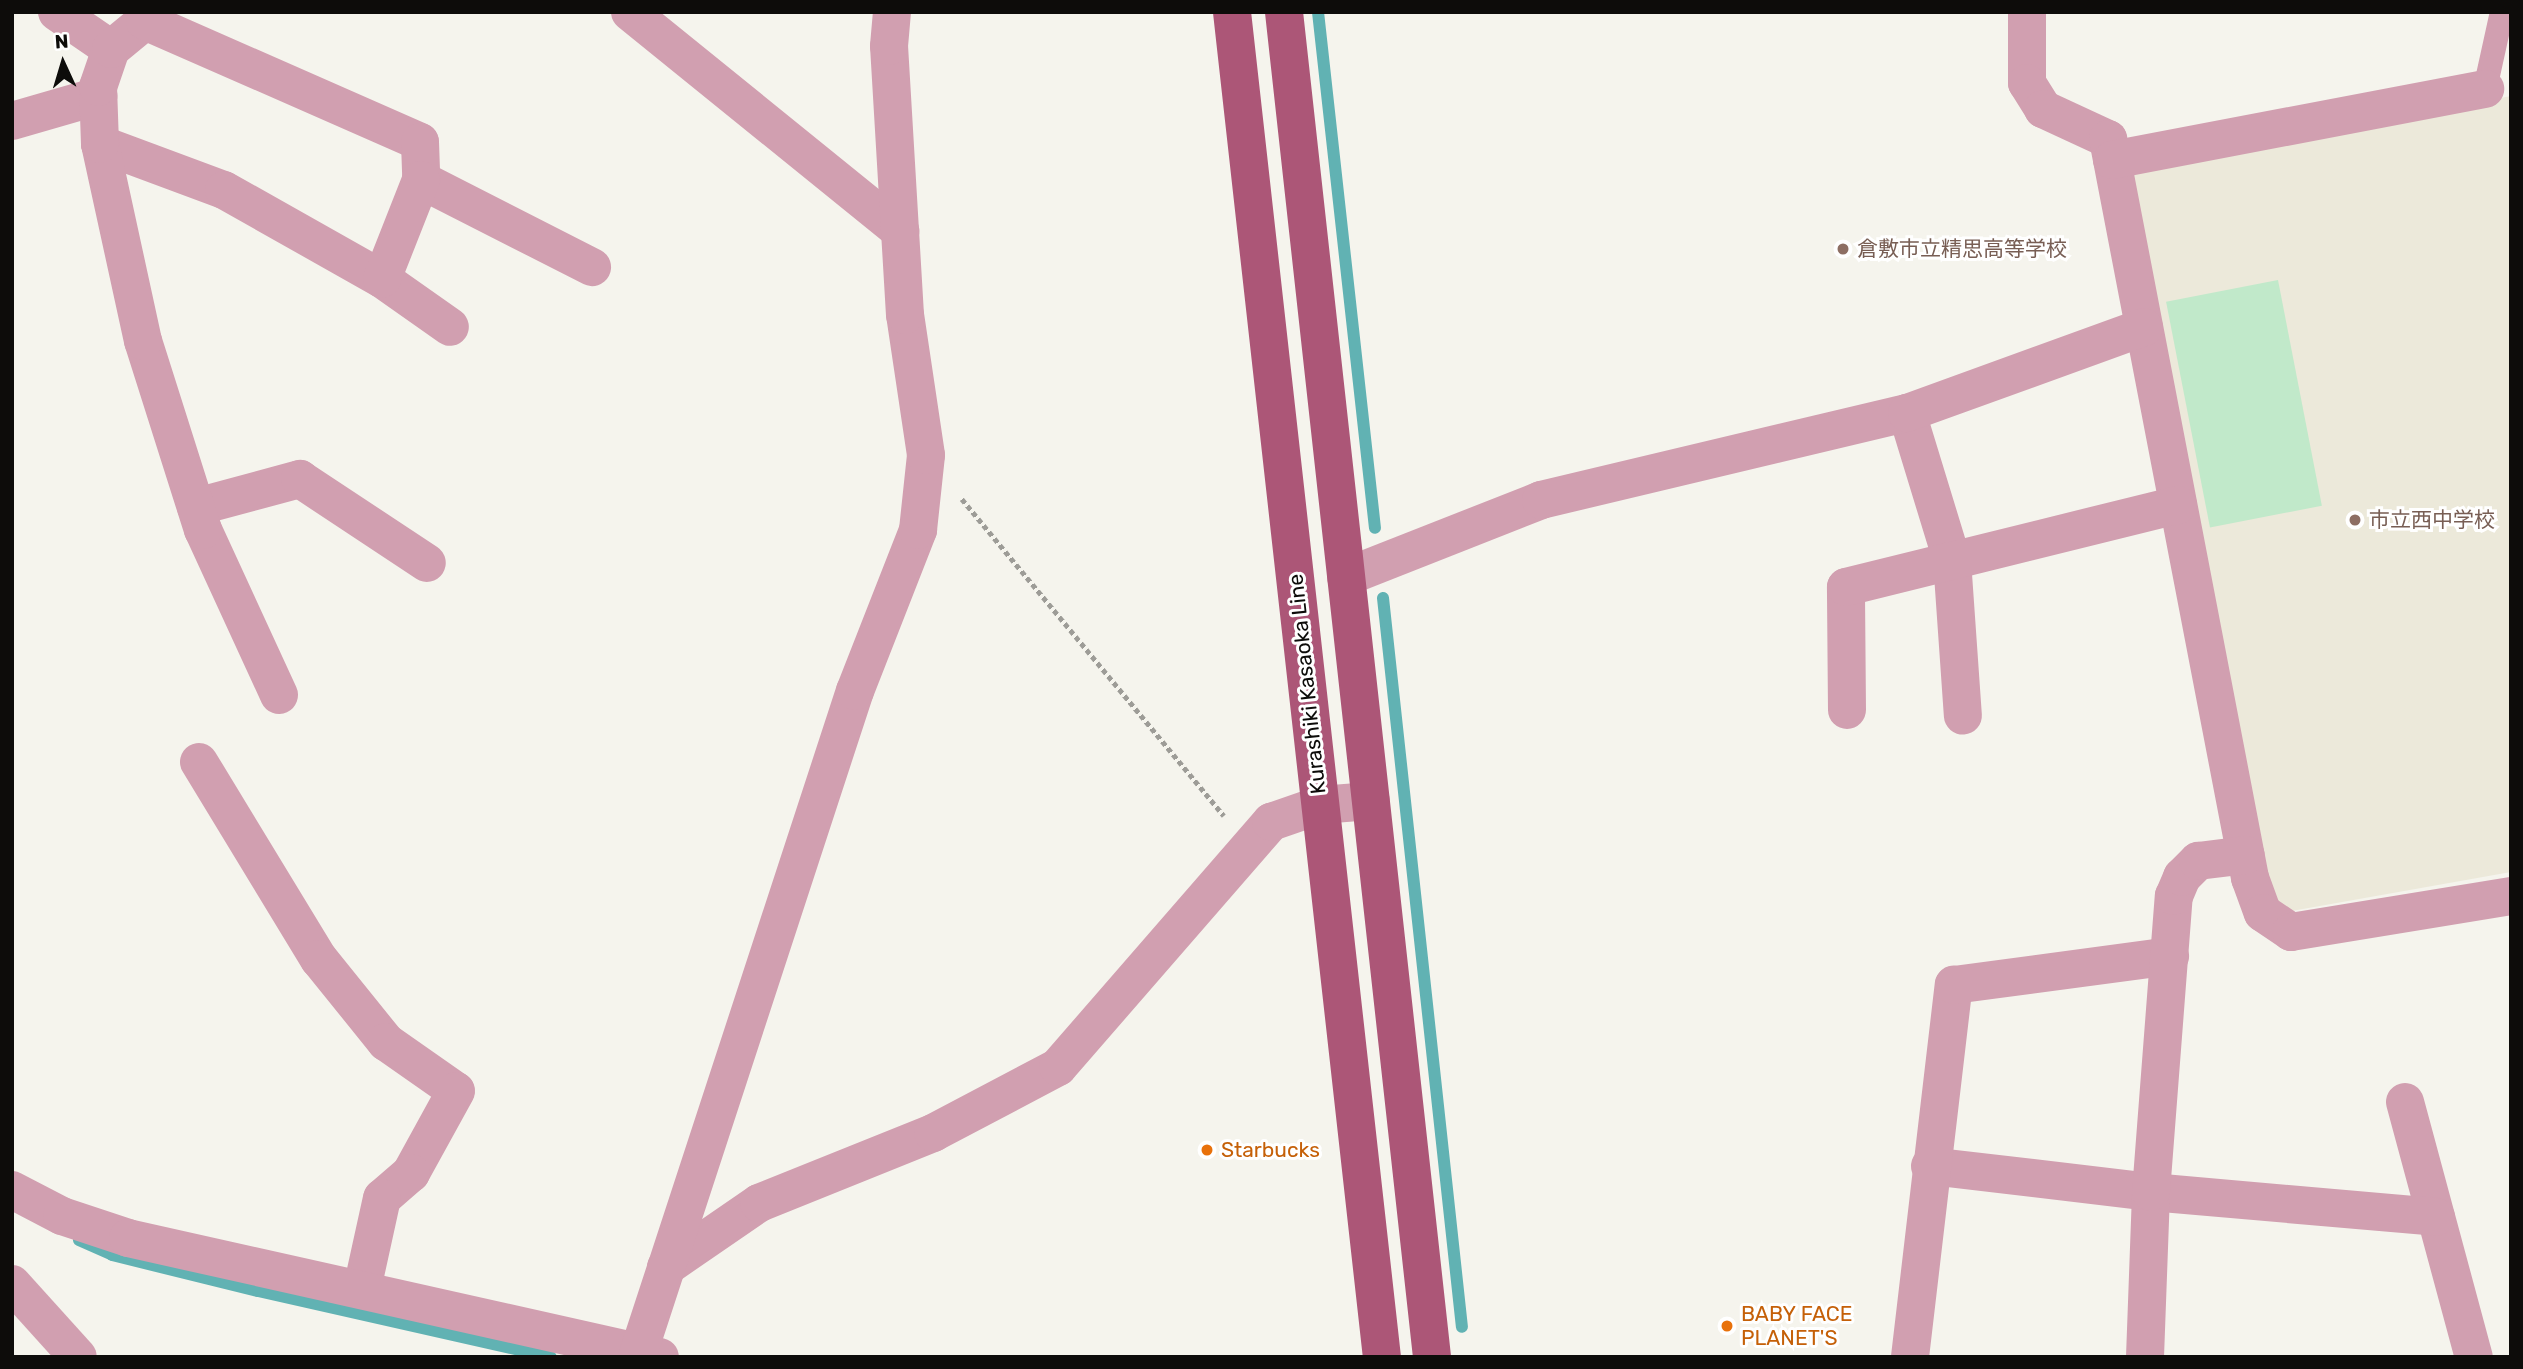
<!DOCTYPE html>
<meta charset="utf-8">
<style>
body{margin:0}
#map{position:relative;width:2523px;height:1369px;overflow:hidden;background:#f5f4ed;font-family:Rubik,"Noto Sans JP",sans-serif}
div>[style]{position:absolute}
.built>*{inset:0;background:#ece9da}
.green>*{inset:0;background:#c1e9ca;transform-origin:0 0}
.stream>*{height:12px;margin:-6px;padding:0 6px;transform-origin:6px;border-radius:6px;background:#61b2b3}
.path>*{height:4.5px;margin-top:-2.25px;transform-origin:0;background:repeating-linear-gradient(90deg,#9d9c97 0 5px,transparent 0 8.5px)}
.service>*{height:24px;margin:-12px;padding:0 12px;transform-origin:12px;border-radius:12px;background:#d19fb0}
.minor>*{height:38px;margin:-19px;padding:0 19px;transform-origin:19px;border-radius:19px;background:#d19fb0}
.primary>*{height:38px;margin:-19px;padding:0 19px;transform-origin:19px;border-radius:19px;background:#ac5677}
.dots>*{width:19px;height:19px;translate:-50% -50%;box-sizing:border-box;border:4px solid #fff;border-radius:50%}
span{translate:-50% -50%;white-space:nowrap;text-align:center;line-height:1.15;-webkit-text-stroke:6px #fff;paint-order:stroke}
.education-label{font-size:21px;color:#785e54}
.left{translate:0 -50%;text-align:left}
.street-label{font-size:21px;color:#0d0c0a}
.food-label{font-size:21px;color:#c56008}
.frame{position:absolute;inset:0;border:14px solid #0d0c0a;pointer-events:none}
.north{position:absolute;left:28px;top:28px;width:70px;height:70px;-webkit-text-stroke:5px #fff;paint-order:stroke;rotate:356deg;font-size:19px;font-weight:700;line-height:28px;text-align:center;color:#0d0c0a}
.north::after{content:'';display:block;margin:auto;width:24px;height:32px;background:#0d0c0a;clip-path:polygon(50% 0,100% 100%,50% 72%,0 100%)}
</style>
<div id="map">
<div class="built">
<div style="clip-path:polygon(2511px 96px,2511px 872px,2275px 914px,2130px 168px)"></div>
</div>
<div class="green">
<div style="left:2278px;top:280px;width:230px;height:114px;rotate:79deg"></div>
</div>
<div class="stream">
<div style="left:1318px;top:12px;width:519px;rotate:83.7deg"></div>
<div style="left:1383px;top:598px;width:733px;rotate:83.82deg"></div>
<div style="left:79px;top:1240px;width:36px;rotate:24deg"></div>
<div style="left:112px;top:1255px;width:150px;rotate:13.9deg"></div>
<div style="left:258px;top:1291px;width:300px;rotate:12.7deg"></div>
</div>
<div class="path">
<div style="left:962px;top:499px;width:411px;rotate:50.4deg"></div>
</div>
<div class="service">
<div style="left:2485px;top:89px;width:79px;rotate:-77.6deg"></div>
</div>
<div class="minor">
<div style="left:57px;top:12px;width:65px;rotate:34.4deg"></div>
<div style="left:630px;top:12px;width:348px;rotate:39deg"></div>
<div style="left:2027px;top:12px;width:71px;rotate:90deg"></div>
<div style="left:2027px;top:83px;width:31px;rotate:58deg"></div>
<div style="left:2043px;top:109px;width:72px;rotate:24.8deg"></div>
<div style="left:2108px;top:139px;width:753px;rotate:79.12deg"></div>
<div style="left:2250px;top:878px;width:37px;rotate:70deg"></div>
<div style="left:2263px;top:913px;width:34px;rotate:34deg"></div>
<div style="left:2291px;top:932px;width:223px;rotate:-9.3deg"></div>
<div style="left:12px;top:121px;width:90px;rotate:-16.2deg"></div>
<div style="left:100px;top:144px;width:132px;rotate:20.4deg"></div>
<div style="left:224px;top:190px;width:181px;rotate:29.4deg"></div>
<div style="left:382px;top:279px;width:83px;rotate:35.2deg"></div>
<div style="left:2112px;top:160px;width:380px;rotate:-10.8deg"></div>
<div style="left:421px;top:180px;width:192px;rotate:27deg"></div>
<div style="left:1907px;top:413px;width:154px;rotate:73deg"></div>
<div style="left:1952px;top:560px;width:156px;rotate:86deg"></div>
<div style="left:196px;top:507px;width:108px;rotate:-15.1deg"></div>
<div style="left:300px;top:479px;width:152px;rotate:33.5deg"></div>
<div style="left:1346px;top:577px;width:210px;rotate:-21.5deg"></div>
<div style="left:1541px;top:500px;width:376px;rotate:-13.4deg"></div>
<div style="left:1907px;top:413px;width:252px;rotate:-19.9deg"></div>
<div style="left:279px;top:695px;width:182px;rotate:-114.7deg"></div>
<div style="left:203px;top:530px;width:198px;rotate:-107.6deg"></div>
<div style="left:143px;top:341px;width:202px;rotate:-102.3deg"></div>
<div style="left:100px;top:144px;width:57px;rotate:-92deg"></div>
<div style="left:98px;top:87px;width:40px;rotate:-71.1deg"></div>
<div style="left:111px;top:49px;width:44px;rotate:-39.5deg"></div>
<div style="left:145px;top:21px;width:300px;rotate:23.7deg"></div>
<div style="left:420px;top:142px;width:38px;rotate:88deg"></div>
<div style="left:421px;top:180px;width:106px;rotate:111.5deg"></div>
<div style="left:1847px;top:710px;width:123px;rotate:-90.5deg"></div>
<div style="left:1846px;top:587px;width:342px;rotate:-13.9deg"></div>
<div style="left:199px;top:762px;width:231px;rotate:58.7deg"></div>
<div style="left:319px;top:959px;width:107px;rotate:51.1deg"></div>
<div style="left:386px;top:1042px;width:85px;rotate:35deg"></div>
<div style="left:456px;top:1091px;width:94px;rotate:118.8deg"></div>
<div style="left:411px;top:1173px;width:38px;rotate:139deg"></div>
<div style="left:382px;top:1198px;width:93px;rotate:102.4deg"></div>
<div style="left:2405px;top:1102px;width:264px;rotate:74.9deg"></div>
<div style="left:1930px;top:1166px;width:223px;rotate:6.7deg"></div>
<div style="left:2151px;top:1192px;width:286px;rotate:5deg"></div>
<div style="left:12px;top:1190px;width:56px;rotate:27.5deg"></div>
<div style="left:62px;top:1216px;width:70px;rotate:18.4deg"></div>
<div style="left:128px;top:1238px;width:545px;rotate:12.61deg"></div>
<div style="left:666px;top:1267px;width:113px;rotate:-34.5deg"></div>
<div style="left:759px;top:1203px;width:188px;rotate:-21.9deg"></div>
<div style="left:933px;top:1133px;width:141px;rotate:-27.8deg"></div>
<div style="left:1058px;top:1067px;width:325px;rotate:-49deg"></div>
<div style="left:1271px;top:822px;width:52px;rotate:-19.1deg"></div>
<div style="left:1320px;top:805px;width:51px;rotate:-4.5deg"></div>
<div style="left:12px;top:1284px;width:98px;rotate:47.9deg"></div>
<div style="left:637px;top:1357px;width:701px;rotate:-71.88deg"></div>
<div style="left:855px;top:691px;width:173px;rotate:-68.6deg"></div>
<div style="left:918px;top:530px;width:75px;rotate:-83.9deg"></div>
<div style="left:926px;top:455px;width:142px;rotate:-98.5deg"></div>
<div style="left:905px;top:315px;width:269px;rotate:-93.4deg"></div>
<div style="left:889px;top:46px;width:34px;rotate:-85deg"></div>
<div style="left:1910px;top:1357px;width:375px;rotate:-83.3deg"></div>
<div style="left:1954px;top:985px;width:218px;rotate:-7.6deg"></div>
<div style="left:2145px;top:1357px;width:165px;rotate:-87.9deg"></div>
<div style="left:2151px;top:1192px;width:297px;rotate:-85.6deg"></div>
<div style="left:2174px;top:896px;width:21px;rotate:-67deg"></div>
<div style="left:2182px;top:877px;width:23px;rotate:-45deg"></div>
<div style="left:2198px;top:861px;width:48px;rotate:-7.1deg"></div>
</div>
<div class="primary">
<div style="left:1232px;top:12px;width:1353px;rotate:83.64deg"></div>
<div style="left:1284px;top:12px;width:1353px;rotate:83.72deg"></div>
</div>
<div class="dots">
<div style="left:1843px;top:249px;background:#8d6e63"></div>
<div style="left:2355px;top:520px;background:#8d6e63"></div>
<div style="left:1207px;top:1150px;background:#e8710a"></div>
<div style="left:1727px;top:1326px;background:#e8710a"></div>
</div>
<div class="education-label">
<span class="left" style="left:1857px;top:249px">倉敷市立精思高等学校</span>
<span class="left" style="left:2369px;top:520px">市立西中学校</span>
</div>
<div class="street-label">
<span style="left:1307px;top:684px;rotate:-96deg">Kurashiki Kasaoka Line</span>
</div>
<div class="food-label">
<span class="left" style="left:1221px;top:1150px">Starbucks</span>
<span class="left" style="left:1741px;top:1326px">BABY FACE<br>PLANET'S</span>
</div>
<div class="frame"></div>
<div class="north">N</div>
</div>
